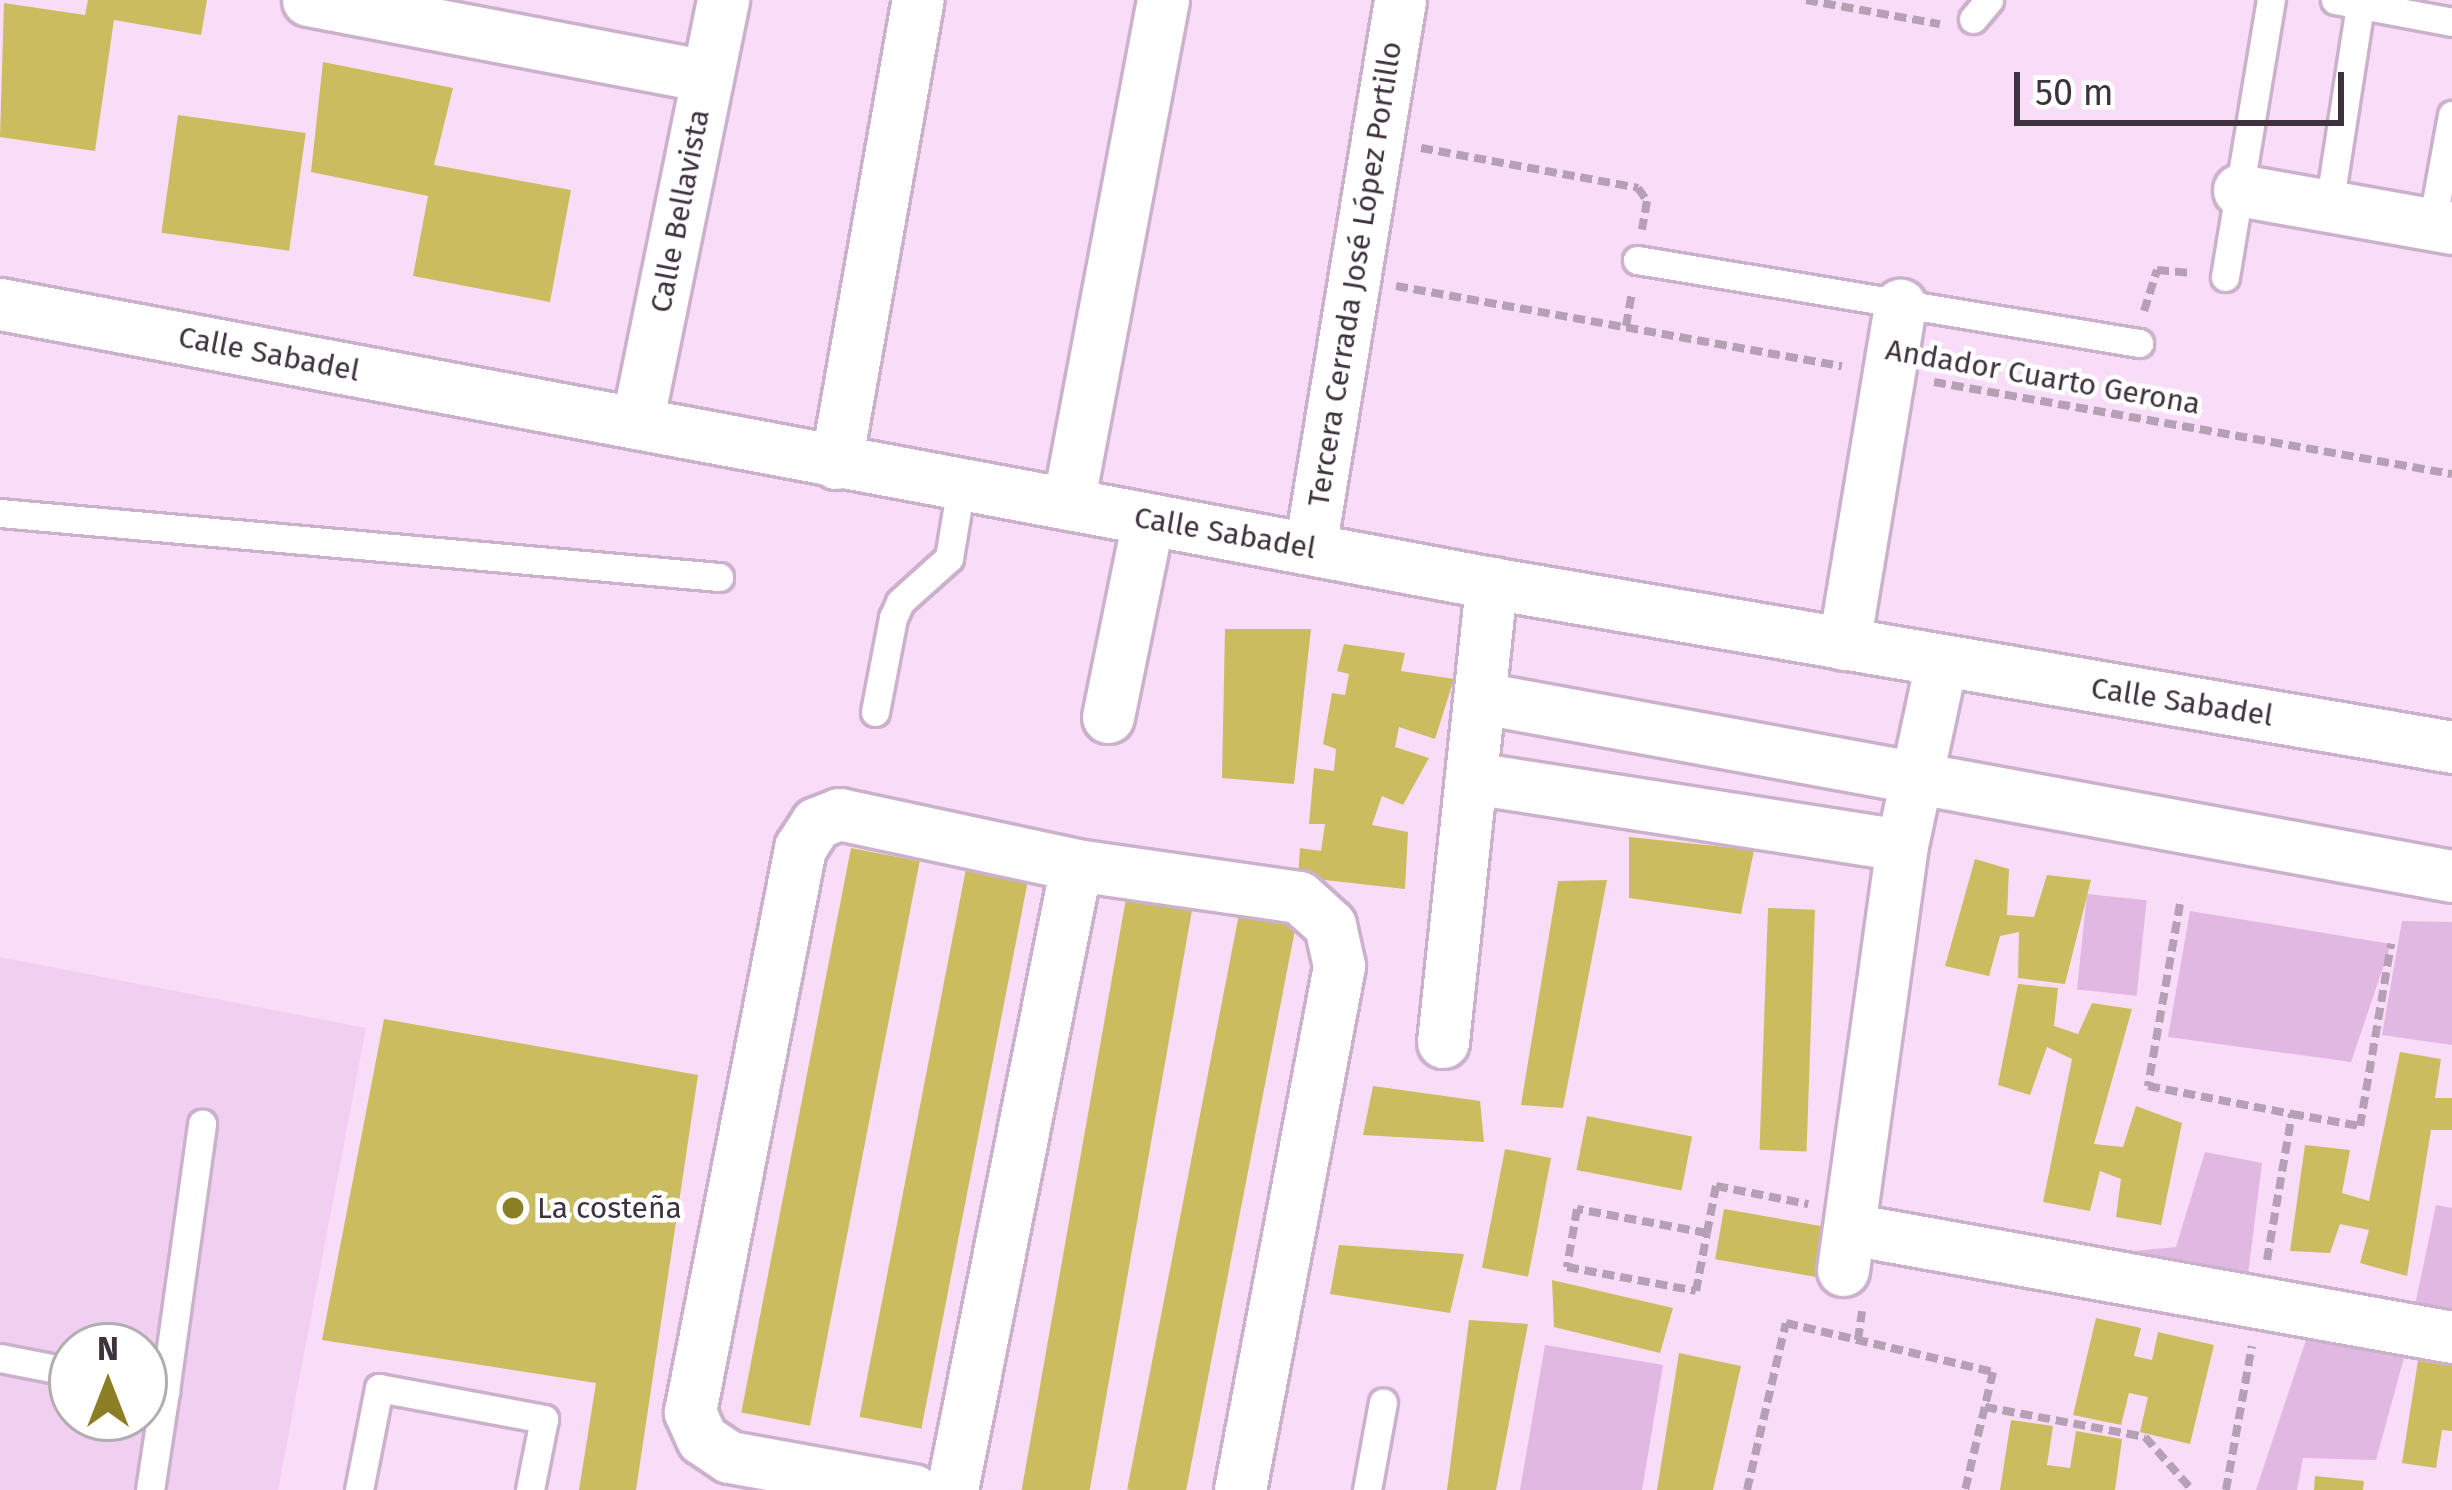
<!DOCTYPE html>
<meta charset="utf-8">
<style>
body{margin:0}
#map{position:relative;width:2452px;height:1490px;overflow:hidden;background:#f9dcf8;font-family:"Fira Sans",sans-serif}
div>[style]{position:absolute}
.built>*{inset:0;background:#f0cff0}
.green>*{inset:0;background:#e1b8e1;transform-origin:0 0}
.building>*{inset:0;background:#cbbc60;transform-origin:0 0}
.path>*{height:8px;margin-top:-4px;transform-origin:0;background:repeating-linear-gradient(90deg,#b6a0b6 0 12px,transparent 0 18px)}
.roads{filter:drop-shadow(3px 0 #ccb1cc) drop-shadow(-3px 0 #ccb1cc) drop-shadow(0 3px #ccb1cc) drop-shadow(0 -3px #ccb1cc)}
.service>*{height:27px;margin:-13.5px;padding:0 13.5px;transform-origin:13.5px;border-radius:13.5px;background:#fff}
.minor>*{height:51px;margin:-25.5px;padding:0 25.5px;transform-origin:25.5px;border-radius:25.5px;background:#fff}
.dots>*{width:33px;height:33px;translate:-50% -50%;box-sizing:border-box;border:6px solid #fff;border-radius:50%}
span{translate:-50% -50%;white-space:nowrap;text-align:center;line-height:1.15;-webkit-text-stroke:9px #fff;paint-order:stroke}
.street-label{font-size:30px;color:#3d323d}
.poi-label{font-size:30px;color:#3d323d}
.left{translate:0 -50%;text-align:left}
.north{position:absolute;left:48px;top:1322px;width:120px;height:120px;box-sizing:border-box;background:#fff;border:3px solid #b1adb1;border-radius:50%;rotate:0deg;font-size:33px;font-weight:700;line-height:48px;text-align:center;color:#3d323d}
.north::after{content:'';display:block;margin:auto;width:42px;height:54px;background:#8c7e24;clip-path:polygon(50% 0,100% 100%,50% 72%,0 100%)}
.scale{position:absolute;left:2014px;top:72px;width:330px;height:54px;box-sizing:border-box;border:6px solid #3d323d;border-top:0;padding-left:15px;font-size:36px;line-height:42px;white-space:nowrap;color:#3d323d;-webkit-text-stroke:9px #fff;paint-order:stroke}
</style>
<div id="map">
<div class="built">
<div style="clip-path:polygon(evenodd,0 957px,366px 1028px,278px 1490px,0 1490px,0 957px,72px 1346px,144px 1346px,144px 1418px,72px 1418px,72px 1346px)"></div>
</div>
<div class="green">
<div style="left:2087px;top:894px;width:60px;height:96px;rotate:6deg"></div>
<div style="clip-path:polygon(2190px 911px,2391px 944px,2351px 1062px,2168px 1037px)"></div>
<div style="clip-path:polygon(2402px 921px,2452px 922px,2452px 1045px,2382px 1035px)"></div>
<div style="clip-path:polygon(2205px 1152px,2262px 1163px,2245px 1298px,2102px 1254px,2176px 1247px)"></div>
<div style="clip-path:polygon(2436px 1205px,2452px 1208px,2452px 1321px,2414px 1310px)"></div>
<div style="clip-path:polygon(2311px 1325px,2408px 1343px,2376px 1460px,2303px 1458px,2297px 1490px,2256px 1490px)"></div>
<div style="clip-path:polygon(1545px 1345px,1663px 1365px,1642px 1490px,1520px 1490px)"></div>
</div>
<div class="building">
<div style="clip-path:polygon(88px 0,207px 0,201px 35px,114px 20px,95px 151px,0 137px,4px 3px,85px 15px)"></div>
<div style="clip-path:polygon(323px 62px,453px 88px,434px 165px,571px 190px,550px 302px,413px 276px,428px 196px,311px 172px)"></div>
<div style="left:178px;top:115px;width:129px;height:119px;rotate:8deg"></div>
<div style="clip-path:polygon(1225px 629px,1311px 629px,1294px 784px,1222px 778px)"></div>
<div style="clip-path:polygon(1344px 644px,1405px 653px,1401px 671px,1454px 679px,1435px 739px,1399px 727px,1395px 747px,1429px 758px,1403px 805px,1382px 796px,1372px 825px,1408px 832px,1405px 889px,1298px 877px,1300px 848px,1321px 851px,1325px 824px,1309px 824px,1314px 768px,1334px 771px,1336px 749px,1323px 744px,1332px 693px,1345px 695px,1349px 674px,1337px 671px)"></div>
<div style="clip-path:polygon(1629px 837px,1754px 850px,1741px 914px,1629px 898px)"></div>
<div style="left:851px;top:848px;width:70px;height:575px;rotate:11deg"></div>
<div style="clip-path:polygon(1975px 859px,2009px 869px,2007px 915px,2034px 917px,2047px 875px,2091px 880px,2065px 984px,2018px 978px,2019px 932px,2000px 936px,1989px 976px,1945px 966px)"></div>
<div style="left:966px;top:869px;width:63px;height:558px;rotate:11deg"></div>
<div style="clip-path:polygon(1607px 880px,1563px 1108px,1521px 1105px,1558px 881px)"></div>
<div style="left:1128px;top:887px;width:67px;height:612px;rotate:10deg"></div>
<div style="left:1768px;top:908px;width:47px;height:242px;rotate:2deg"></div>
<div style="left:1240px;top:909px;width:58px;height:591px;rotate:11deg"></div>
<div style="clip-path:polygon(2018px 984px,2058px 988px,2054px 1026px,2078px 1034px,2092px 1003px,2132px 1009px,2094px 1144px,2123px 1147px,2136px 1106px,2182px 1123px,2161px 1225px,2116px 1217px,2121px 1179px,2100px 1171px,2090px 1211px,2043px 1202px,2072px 1059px,2047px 1047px,2030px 1095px,1998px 1085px)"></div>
<div style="clip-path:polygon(384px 1019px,698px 1075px,636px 1490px,579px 1490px,596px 1383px,322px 1340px)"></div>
<div style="clip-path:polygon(2400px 1052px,2441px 1059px,2435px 1098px,2452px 1098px,2452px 1130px,2431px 1130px,2407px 1276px,2360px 1263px,2369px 1230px,2340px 1224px,2330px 1253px,2290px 1251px,2305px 1145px,2350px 1150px,2342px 1193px,2369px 1201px)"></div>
<div style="clip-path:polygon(1373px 1086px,1480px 1101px,1484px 1142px,1363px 1135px)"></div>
<div style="left:1587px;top:1116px;width:107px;height:55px;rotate:11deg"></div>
<div style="left:1505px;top:1149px;width:47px;height:121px;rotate:11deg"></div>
<div style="left:1724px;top:1209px;width:114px;height:51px;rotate:10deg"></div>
<div style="clip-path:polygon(1339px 1245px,1464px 1254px,1450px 1313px,1330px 1294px)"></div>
<div style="clip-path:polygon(1552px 1280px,1673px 1308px,1660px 1353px,1554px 1327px)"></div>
<div style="clip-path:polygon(2096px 1318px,2141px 1328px,2134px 1356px,2152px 1360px,2158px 1332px,2214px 1345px,2190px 1444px,2140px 1432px,2148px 1397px,2129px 1393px,2121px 1425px,2073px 1415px)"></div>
<div style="clip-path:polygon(1469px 1320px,1528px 1324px,1496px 1490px,1447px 1490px)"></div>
<div style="clip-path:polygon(1679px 1353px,1741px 1366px,1713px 1490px,1657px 1490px)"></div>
<div style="clip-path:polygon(2418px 1361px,2452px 1366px,2452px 1431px,2442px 1430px,2436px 1468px,2402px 1463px)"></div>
<div style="clip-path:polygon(2011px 1420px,2053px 1426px,2047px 1465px,2070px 1468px,2076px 1431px,2122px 1439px,2115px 1490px,2000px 1490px)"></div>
<div style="clip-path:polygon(2315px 1476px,2364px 1481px,2363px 1490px,2314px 1490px)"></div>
</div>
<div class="path">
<div style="left:1806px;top:0;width:136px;rotate:10.2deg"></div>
<div style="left:1421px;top:148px;width:221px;rotate:10.4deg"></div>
<div style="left:1638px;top:188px;width:16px;rotate:55deg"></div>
<div style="left:1647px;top:201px;width:29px;rotate:100deg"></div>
<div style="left:1396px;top:286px;width:453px;rotate:10.2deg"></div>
<div style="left:2144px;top:311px;width:43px;rotate:-72.4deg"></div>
<div style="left:2157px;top:270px;width:36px;rotate:5deg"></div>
<div style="left:1626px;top:326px;width:35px;rotate:-80deg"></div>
<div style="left:1934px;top:382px;width:526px;rotate:10.07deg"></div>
<div style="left:2180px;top:904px;width:185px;rotate:100deg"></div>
<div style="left:2148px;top:1086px;width:147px;rotate:11deg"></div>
<div style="left:2292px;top:1114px;width:69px;rotate:10deg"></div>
<div style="left:2360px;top:1126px;width:185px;rotate:-80.3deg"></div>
<div style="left:1707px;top:1233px;width:132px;rotate:-169.5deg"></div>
<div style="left:1577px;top:1209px;width:59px;rotate:99.8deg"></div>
<div style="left:1567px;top:1267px;width:131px;rotate:10.5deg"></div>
<div style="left:1696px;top:1291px;width:59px;rotate:-79.3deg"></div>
<div style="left:1707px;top:1233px;width:48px;rotate:-79.2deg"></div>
<div style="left:1716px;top:1186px;width:94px;rotate:11.1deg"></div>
<div style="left:2267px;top:1260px;width:148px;rotate:-80.3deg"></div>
<div style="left:1858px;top:1340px;width:29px;rotate:-82deg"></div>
<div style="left:1985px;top:1407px;width:163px;rotate:10.6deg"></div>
<div style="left:2145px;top:1437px;width:71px;rotate:48.4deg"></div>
<div style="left:1747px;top:1490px;width:171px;rotate:-76.9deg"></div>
<div style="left:1786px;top:1323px;width:213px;rotate:13.3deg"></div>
<div style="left:1993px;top:1372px;width:121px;rotate:103.3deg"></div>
<div style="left:2226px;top:1490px;width:146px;rotate:-79.8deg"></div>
</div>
<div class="roads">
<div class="service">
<div style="left:2335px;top:0;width:119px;rotate:10.6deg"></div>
<div style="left:1973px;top:19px;width:25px;rotate:-50deg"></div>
<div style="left:2329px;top:206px;width:203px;rotate:-81.2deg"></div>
<div style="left:2432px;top:225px;width:112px;rotate:-79.7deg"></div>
<div style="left:1637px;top:260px;width:509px;rotate:9.39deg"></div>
<div style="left:2225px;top:277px;width:281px;rotate:-80.6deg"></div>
<div style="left:0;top:513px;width:722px;rotate:5.09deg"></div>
<div style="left:875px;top:712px;width:96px;rotate:-79.2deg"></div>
<div style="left:893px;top:618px;width:17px;rotate:-66deg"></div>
<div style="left:900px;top:602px;width:66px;rotate:-41.9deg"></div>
<div style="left:949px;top:558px;width:73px;rotate:-80.5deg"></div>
<div style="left:0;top:1358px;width:73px;rotate:11deg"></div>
<div style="left:144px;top:1386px;width:22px;rotate:13deg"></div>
<div style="left:165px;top:1391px;width:100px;rotate:98.6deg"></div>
<div style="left:165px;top:1391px;width:270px;rotate:-82.1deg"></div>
<div style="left:359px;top:1490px;width:104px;rotate:-78.9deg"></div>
<div style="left:379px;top:1388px;width:168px;rotate:10.6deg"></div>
<div style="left:544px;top:1419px;width:72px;rotate:101.2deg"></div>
<div style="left:1367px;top:1490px;width:89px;rotate:-79.7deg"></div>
</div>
<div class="minor">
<div style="left:308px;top:0;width:406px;rotate:10.8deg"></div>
<div style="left:2239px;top:190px;width:216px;rotate:10.1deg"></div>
<div style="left:0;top:304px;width:1517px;rotate:10.6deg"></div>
<div style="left:1491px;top:583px;width:975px;rotate:9.68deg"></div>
<div style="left:637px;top:423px;width:432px;rotate:-78.5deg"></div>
<div style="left:836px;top:463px;width:470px;rotate:-80deg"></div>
<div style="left:1068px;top:504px;width:513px;rotate:-79.33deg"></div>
<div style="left:1310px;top:548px;width:555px;rotate:-80.67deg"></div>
<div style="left:1844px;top:644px;width:344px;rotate:-80.6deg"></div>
<div style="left:1482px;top:698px;width:986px;rotate:10.4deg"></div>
<div style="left:1108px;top:717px;width:201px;rotate:-78.5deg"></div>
<div style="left:1473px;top:778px;width:434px;rotate:8.9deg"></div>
<div style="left:1902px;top:845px;width:186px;rotate:-77.9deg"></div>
<div style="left:1443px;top:1042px;width:462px;rotate:-84deg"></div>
<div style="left:1850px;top:1229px;width:612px;rotate:10.17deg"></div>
<div style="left:1843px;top:1270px;width:429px;rotate:-82.1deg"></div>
<div style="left:913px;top:1490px;width:187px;rotate:-169.8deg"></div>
<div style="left:729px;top:1457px;width:32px;rotate:-146deg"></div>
<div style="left:702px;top:1439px;width:30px;rotate:-114deg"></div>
<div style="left:690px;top:1412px;width:575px;rotate:-78.96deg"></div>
<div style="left:800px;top:848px;width:30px;rotate:-57deg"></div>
<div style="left:816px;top:823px;width:25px;rotate:-21deg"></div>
<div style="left:839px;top:814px;width:242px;rotate:12.1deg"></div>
<div style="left:1076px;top:865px;width:225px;rotate:8.2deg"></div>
<div style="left:1299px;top:897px;width:42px;rotate:42.1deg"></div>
<div style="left:1330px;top:925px;width:42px;rotate:77.6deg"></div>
<div style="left:1339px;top:966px;width:533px;rotate:100.7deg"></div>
<div style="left:952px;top:1490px;width:637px;rotate:-78.78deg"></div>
</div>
</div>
<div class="dots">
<div style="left:513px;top:1208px;background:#8c7e24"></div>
</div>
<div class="street-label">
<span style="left:680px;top:211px;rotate:-79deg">Calle Bellavista</span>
<span style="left:1355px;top:274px;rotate:-81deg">Tercera Cerrada José López Portillo</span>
<span style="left:269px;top:354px;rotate:11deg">Calle Sabadel</span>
<span style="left:2043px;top:377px;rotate:10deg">Andador Cuarto Gerona</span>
<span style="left:1225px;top:533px;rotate:10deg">Calle Sabadel</span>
<span style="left:2182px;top:702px;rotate:9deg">Calle Sabadel</span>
</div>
<div class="poi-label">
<span class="left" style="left:537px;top:1208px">La costeña</span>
</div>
<div class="north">N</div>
<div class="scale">50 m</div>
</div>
